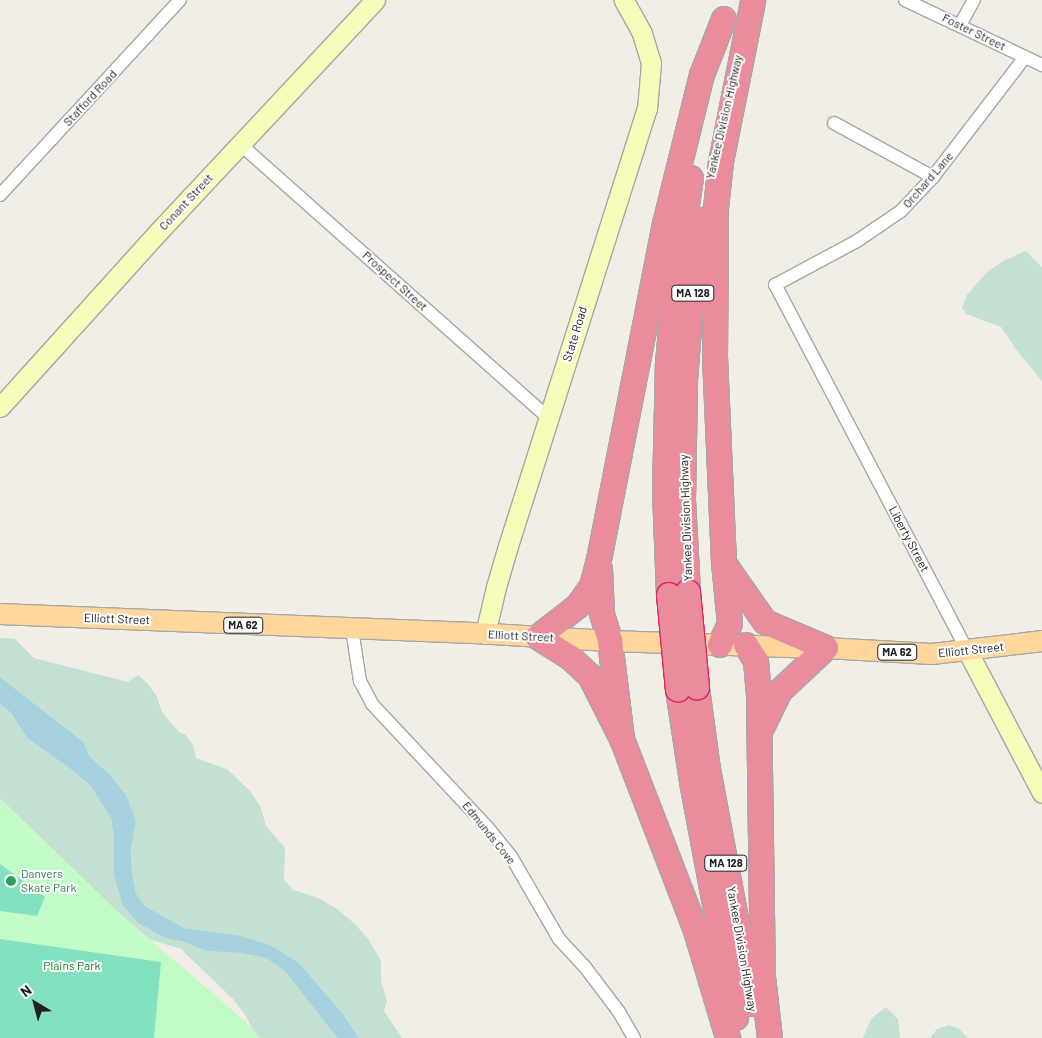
<!DOCTYPE html>
<style>
body{margin:0}
#map{position:relative;width:1042px;height:1038px;overflow:hidden;background:#f1eee6;font-family:Barlow,sans-serif}
div>[style]{position:absolute}
.wetland>*{inset:0;background:#c3e0d3}
.park>*{inset:0;background:#c3fbc8}
.pitch>*{inset:0;background:#82e2bf}
.water>*{inset:0;background:#a6d2e0}
.roads{filter:drop-shadow(1px 0 #a7a7a7) drop-shadow(-1px 0 #a7a7a7) drop-shadow(0 1px #a7a7a7) drop-shadow(0 -1px #a7a7a7)}
.street>*{height:12px;margin:-6px;padding:0 6px;transform-origin:6px;border-radius:6px;background:#fff}
.secondary>*{height:19px;margin:-9.5px;padding:0 9.5px;transform-origin:9.5px;border-radius:9.5px;background:#f7fcba}
.primary>*{height:20px;margin:-10px;padding:0 10px;transform-origin:10px;border-radius:10px;background:#ffd79d}
.highway>*{height:24px;margin:-12px;padding:0 12px;transform-origin:12px;border-radius:12px;background:#ea8c9c}
.bridges{filter:drop-shadow(1px 0 #e22160) drop-shadow(-1px 0 #e22160) drop-shadow(0 1px #e22160) drop-shadow(0 -1px #e22160)}
.highway-bridge>*{height:24px;margin:-12px;padding:0 12px;transform-origin:12px;border-radius:12px;background:#ea8c9c}
.dots>*{width:14px;height:14px;translate:-50% -50%;box-sizing:border-box;border:2px solid #fff;border-radius:50%}
span{translate:-50% -50%;white-space:nowrap;text-align:center;line-height:1.15;-webkit-text-stroke:4px #fff;paint-order:stroke}
.shield-label span{padding:1px 4px;background:#fff;border:1px solid;border-radius:4px;-webkit-text-stroke-width:0}
.shield-label{font-size:11px;color:#202020;font-weight:700}
.street-label{font-size:12px;color:#202020}
.leisure-label{font-size:12px;color:#27864d}
.left{translate:0 -50%;text-align:left}
.park-label{font-size:12px;color:#088514}
.north{position:absolute;left:10px;top:978px;width:50px;height:50px;-webkit-text-stroke:4px #fff;paint-order:stroke;rotate:323deg;font-size:14px;font-weight:700;line-height:20px;text-align:center;color:#202020}
.north::after{content:'';display:block;margin:auto;width:18px;height:22px;background:#202020;clip-path:polygon(50% 0,100% 100%,50% 72%,0 100%)}
</style>
<div id="map">
<div class="wetland">
<div style="clip-path:polygon(1026px 251px,1042px 267px,1042px 381px,1018px 352px,1001px 327px,966px 314px,962px 308px,967px 295px,987px 272px,1005px 260px)"></div>
<div style="clip-path:polygon(0 638px,15px 639px,34px 658px,128px 682px,138px 675px,148px 684px,157px 697px,162px 712px,180px 733px,185px 734px,193px 745px,196px 758px,227px 769px,251px 792px,261px 808px,266px 826px,285px 848px,284px 880px,293px 890px,316px 897px,336px 908px,355px 924px,368px 939px,381px 961px,381px 981px,387px 1001px,384px 1011px,402px 1038px,359px 1038px,343px 1014px,299px 963px,237px 935px,184px 928px,145px 906px,136px 893px,132px 874px,131px 848px,136px 821px,108px 773px,90px 757px,82px 742px,0 677px)"></div>
<div style="clip-path:polygon(0 704px,11px 713px,27px 738px,68px 767px,90px 785px,111px 818px,114px 839px,114px 876px,123px 906px,138px 923px,165px 938px,184px 942px,206px 951px,240px 953px,266px 958px,285px 971px,337px 1038px,257px 1038px,246px 1016px,233px 999px,181px 949px,141px 937px,0 821px)"></div>
<div style="clip-path:polygon(886px 1007px,898px 1019px,900px 1038px,863px 1038px,871px 1019px)"></div>
<div style="clip-path:polygon(949px 1025px,958px 1028px,968px 1038px,930px 1038px,937px 1029px)"></div>
</div>
<div class="park">
<div style="clip-path:polygon(0 798px,117px 911px,246px 1022px,260px 1038px,0 1038px)"></div>
</div>
<div class="pitch">
<div style="clip-path:polygon(0 864px,45px 897px,37px 916px,0 911px)"></div>
<div style="clip-path:polygon(0 939px,161px 962px,154px 1038px,0 1038px)"></div>
</div>
<div class="water">
<div style="clip-path:polygon(0 677px,83px 742px,90px 757px,108px 773px,126px 795px,136px 821px,131px 848px,132px 874px,136px 893px,145px 906px,184px 928px,237px 935px,270px 945px,299px 963px,343px 1014px,359px 1038px,337px 1038px,285px 971px,266px 958px,240px 953px,206px 951px,184px 942px,165px 938px,138px 923px,123px 906px,114px 876px,114px 839px,111px 818px,90px 785px,68px 767px,27px 738px,11px 713px,0 704px)"></div>
</div>
<div class="roads">
<div class="street">
<div style="left:905px;top:0;width:152px;rotate:25.4deg"></div>
<div style="left:960px;top:25px;width:29px;rotate:-61deg"></div>
<div style="left:834px;top:123px;width:113px;rotate:28.6deg"></div>
<div style="left:240px;top:144px;width:413px;rotate:41.6deg"></div>
<div style="left:0;top:195px;width:265px;rotate:-47.3deg"></div>
<div style="left:352px;top:629px;width:53px;rotate:81.3deg"></div>
<div style="left:360px;top:681px;width:26px;rotate:62deg"></div>
<div style="left:372px;top:704px;width:170px;rotate:46.9deg"></div>
<div style="left:488px;top:828px;width:38px;rotate:51deg"></div>
<div style="left:512px;top:858px;width:94px;rotate:59.9deg"></div>
<div style="left:559px;top:939px;width:38px;rotate:47deg"></div>
<div style="left:585px;top:967px;width:56px;rotate:52.9deg"></div>
<div style="left:619px;top:1012px;width:30px;rotate:60deg"></div>
<div style="left:968px;top:652px;width:415px;rotate:-117.7deg"></div>
<div style="left:775px;top:285px;width:93px;rotate:-28.2deg"></div>
<div style="left:857px;top:241px;width:53px;rotate:-34.3deg"></div>
<div style="left:901px;top:211px;width:47px;rotate:-46.7deg"></div>
<div style="left:933px;top:177px;width:151px;rotate:-52.5deg"></div>
</div>
<div class="secondary">
<div style="left:0;top:407px;width:237px;rotate:-47.9deg"></div>
<div style="left:159px;top:231px;width:316px;rotate:-46.9deg"></div>
<div style="left:485px;top:634px;width:48px;rotate:-76.8deg"></div>
<div style="left:496px;top:587px;width:43px;rotate:-73.7deg"></div>
<div style="left:508px;top:546px;width:459px;rotate:-72.4deg"></div>
<div style="left:647px;top:109px;width:46px;rotate:-85deg"></div>
<div style="left:651px;top:63px;width:31px;rotate:-107deg"></div>
<div style="left:642px;top:33px;width:38px;rotate:-119deg"></div>
<div style="left:968px;top:652px;width:159px;rotate:62.3deg"></div>
</div>
<div class="primary">
<div style="left:0;top:614px;width:492px;rotate:2.3deg"></div>
<div style="left:492px;top:634px;width:118px;rotate:3.4deg"></div>
<div style="left:610px;top:641px;width:216px;rotate:1.9deg"></div>
<div style="left:826px;top:648px;width:106px;rotate:3.2deg"></div>
<div style="left:932px;top:654px;width:111px;rotate:-6.7deg"></div>
</div>
<div class="highway">
<div style="left:726px;top:566px;width:68px;rotate:55.1deg"></div>
<div style="left:765px;top:622px;width:66px;rotate:23.1deg"></div>
<div style="left:826px;top:648px;width:63px;rotate:136.9deg"></div>
<div style="left:780px;top:691px;width:41px;rotate:115.9deg"></div>
<div style="left:600px;top:569px;width:45px;rotate:87.5deg"></div>
<div style="left:602px;top:614px;width:28px;rotate:73deg"></div>
<div style="left:610px;top:641px;width:99px;rotate:83deg"></div>
<div style="left:622px;top:739px;width:206px;rotate:68.9deg"></div>
<div style="left:696px;top:931px;width:112px;rotate:73.3deg"></div>
<div style="left:688px;top:592px;width:92px;rotate:-93.1deg"></div>
<div style="left:683px;top:500px;width:120px;rotate:-89deg"></div>
<div style="left:685px;top:380px;width:63px;rotate:-85.5deg"></div>
<div style="left:690px;top:317px;width:98px;rotate:-82.4deg"></div>
<div style="left:669px;top:595px;width:102px;rotate:-92.2deg"></div>
<div style="left:665px;top:493px;width:130px;rotate:-88.7deg"></div>
<div style="left:668px;top:363px;width:79px;rotate:-84.9deg"></div>
<div style="left:675px;top:284px;width:107px;rotate:-81.4deg"></div>
<div style="left:720px;top:645px;width:23px;rotate:-65deg"></div>
<div style="left:730px;top:624px;width:61px;rotate:-95.6deg"></div>
<div style="left:724px;top:563px;width:206px;rotate:-92.5deg"></div>
<div style="left:715px;top:357px;width:149px;rotate:-89.6deg"></div>
<div style="left:716px;top:208px;width:46px;rotate:-83.8deg"></div>
<div style="left:721px;top:162px;width:163px;rotate:-78.7deg"></div>
<div style="left:746px;top:645px;width:19px;rotate:58deg"></div>
<div style="left:756px;top:661px;width:36px;rotate:85deg"></div>
<div style="left:759px;top:697px;width:280px;rotate:89.2deg"></div>
<div style="left:763px;top:977px;width:61px;rotate:83.5deg"></div>
<div style="left:697px;top:688px;width:82px;rotate:82.3deg"></div>
<div style="left:708px;top:769px;width:239px;rotate:79.4deg"></div>
<div style="left:678px;top:690px;width:93px;rotate:81.3deg"></div>
<div style="left:692px;top:782px;width:240px;rotate:79.4deg"></div>
<div style="left:622px;top:739px;width:71px;rotate:-116.9deg"></div>
<div style="left:590px;top:676px;width:26px;rotate:-137deg"></div>
<div style="left:571px;top:658px;width:39px;rotate:-148deg"></div>
<div style="left:538px;top:637px;width:51px;rotate:-37.8deg"></div>
<div style="left:578px;top:606px;width:24px;rotate:-55deg"></div>
<div style="left:592px;top:586px;width:27px;rotate:-75deg"></div>
<div style="left:599px;top:560px;width:342px;rotate:-78.9deg"></div>
<div style="left:665px;top:224px;width:154px;rotate:-76.1deg"></div>
<div style="left:702px;top:75px;width:60px;rotate:-68.6deg"></div>
</div>
</div>
<div class="bridges">
<div class="highway-bridge">
<div style="left:688px;top:592px;width:96px;rotate:84.6deg"></div>
<div style="left:669px;top:595px;width:95px;rotate:84.6deg"></div>
</div>
</div>
<div class="dots">
<div style="left:11px;top:881px;background:#2e9e5b"></div>
</div>
<div class="shield-label">
<span style="left:693px;top:293px">MA 128</span>
<span style="left:243px;top:625px">MA 62</span>
<span style="left:897px;top:652px">MA 62</span>
<span style="left:726px;top:863px">MA 128</span>
</div>
<div class="street-label">
<span style="left:974px;top:32px;rotate:26deg">Foster Street</span>
<span style="left:90px;top:98px;rotate:-47deg">Stafford Road</span>
<span style="left:724px;top:117px;rotate:-77deg">Yankee Division Highway</span>
<span style="left:928px;top:180px;rotate:-49deg">Orchard Lane</span>
<span style="left:186px;top:202px;rotate:-47deg">Conant Street</span>
<span style="left:395px;top:281px;rotate:42deg">Prospect Street</span>
<span style="left:575px;top:334px;rotate:-73deg">State Road</span>
<span style="left:686px;top:518px;rotate:-92deg">Yankee Division Highway</span>
<span style="left:909px;top:539px;rotate:62deg">Liberty Street</span>
<span style="left:117px;top:619px;rotate:2deg">Elliott Street</span>
<span style="left:521px;top:636px;rotate:3deg">Elliott Street</span>
<span style="left:971px;top:650px;rotate:-6deg">Elliott Street</span>
<span style="left:489px;top:833px;rotate:51deg">Edmunds Cove</span>
<span style="left:742px;top:949px;rotate:80deg">Yankee Division Highway</span>
</div>
<div class="leisure-label">
<span class="left" style="left:21px;top:881px">Danvers<br>Skate Park</span>
</div>
<div class="park-label">
<span style="left:72px;top:966px">Plains Park</span>
</div>
<div class="north">N</div>
</div>
